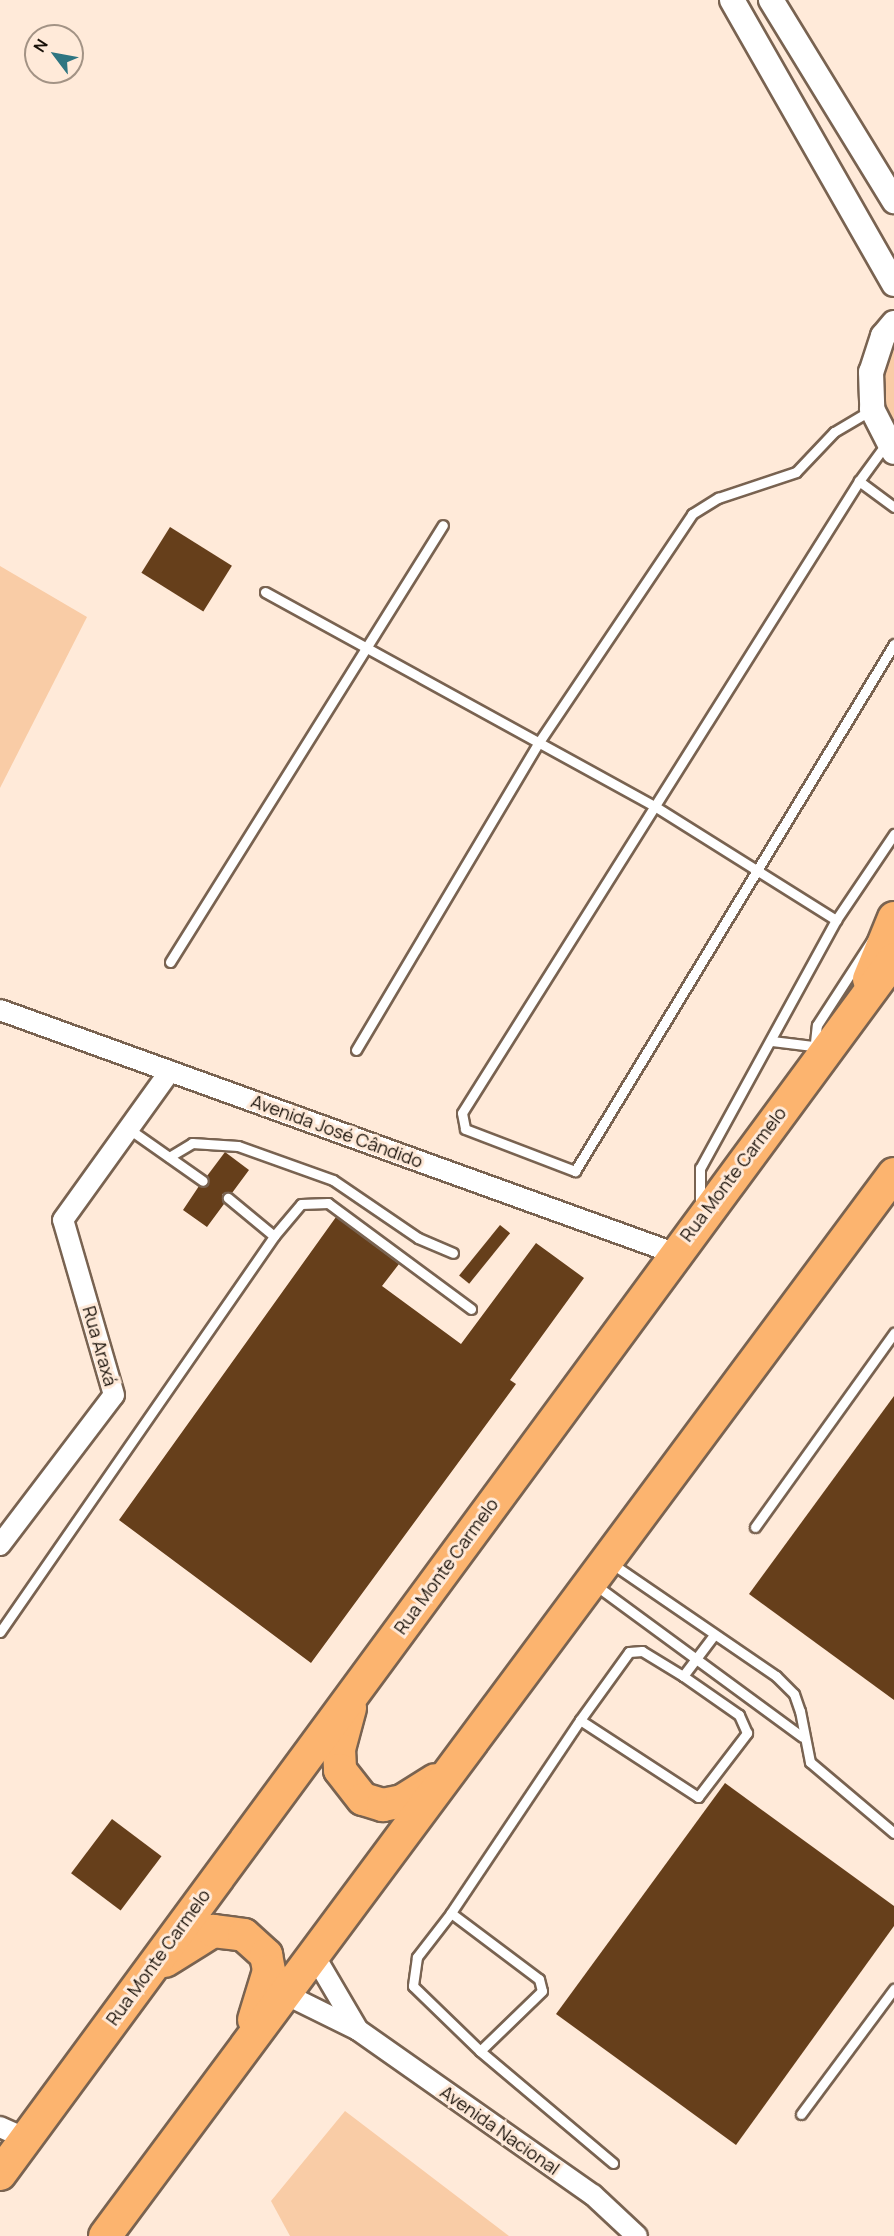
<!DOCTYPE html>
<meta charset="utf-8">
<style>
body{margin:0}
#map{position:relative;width:894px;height:2236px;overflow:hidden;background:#ffead9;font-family:Manrope,sans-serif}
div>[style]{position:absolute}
.green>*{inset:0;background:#f9cca6}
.building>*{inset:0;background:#663f1b;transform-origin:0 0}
.roads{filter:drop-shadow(2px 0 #796351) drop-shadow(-2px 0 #796351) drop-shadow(0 2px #796351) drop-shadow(0 -2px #796351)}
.service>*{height:9px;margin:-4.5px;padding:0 4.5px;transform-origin:4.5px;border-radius:4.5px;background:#fff}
.minor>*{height:20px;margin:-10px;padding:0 10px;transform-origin:10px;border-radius:10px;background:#fff}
.tertiary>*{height:24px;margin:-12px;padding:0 12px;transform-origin:12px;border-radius:12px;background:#fff}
.trunk>*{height:32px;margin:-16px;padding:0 16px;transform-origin:16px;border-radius:16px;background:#fcb46f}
span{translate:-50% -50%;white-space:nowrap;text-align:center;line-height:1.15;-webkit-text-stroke:6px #ffead9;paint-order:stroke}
.street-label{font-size:18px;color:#181008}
.north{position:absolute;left:24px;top:24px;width:60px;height:60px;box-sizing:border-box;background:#ffead9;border:2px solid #a39385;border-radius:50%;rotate:302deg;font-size:16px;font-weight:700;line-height:24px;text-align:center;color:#181008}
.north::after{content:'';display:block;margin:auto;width:21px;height:27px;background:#2e7581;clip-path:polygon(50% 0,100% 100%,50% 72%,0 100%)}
</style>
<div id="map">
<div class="green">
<div style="clip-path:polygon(894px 337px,894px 433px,882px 402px,881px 371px)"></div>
<div style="clip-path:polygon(0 566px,87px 617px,0 788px)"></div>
<div style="clip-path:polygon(345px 2111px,509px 2236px,290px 2236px,271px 2201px)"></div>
</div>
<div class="building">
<div style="left:170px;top:527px;width:73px;height:54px;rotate:32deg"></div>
<div style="clip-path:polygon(225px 1152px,249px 1170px,232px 1193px,222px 1194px,224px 1204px,207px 1227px,183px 1210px,199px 1186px,208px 1185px,207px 1176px)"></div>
<div style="clip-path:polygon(336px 1217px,399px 1264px,382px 1286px,461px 1344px,536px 1243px,584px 1278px,510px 1380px,516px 1384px,311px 1663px,119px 1520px)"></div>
<div style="left:500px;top:1225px;width:13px;height:65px;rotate:39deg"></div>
<div style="clip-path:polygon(894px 1396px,894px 1700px,749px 1594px)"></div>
<div style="clip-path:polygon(725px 1783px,894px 1906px,894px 1926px,736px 2145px,556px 2014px)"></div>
<div style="left:112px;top:1819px;width:62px;height:68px;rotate:37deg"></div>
</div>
<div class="roads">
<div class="service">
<div style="left:859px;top:481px;width:46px;rotate:-53.9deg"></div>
<div style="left:894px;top:507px;width:44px;rotate:-143.4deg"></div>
<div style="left:859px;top:481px;width:746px;rotate:122.14deg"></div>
<div style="left:462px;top:1113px;width:16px;rotate:79deg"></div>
<div style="left:465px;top:1129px;width:118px;rotate:20.9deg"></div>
<div style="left:575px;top:1171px;width:616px;rotate:-58.81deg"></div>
<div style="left:265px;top:592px;width:446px;rotate:28.8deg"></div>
<div style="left:656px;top:807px;width:213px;rotate:32.1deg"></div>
<div style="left:836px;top:920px;width:283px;rotate:118.7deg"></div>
<div style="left:700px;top:1168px;width:39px;rotate:90deg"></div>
<div style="left:836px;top:920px;width:104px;rotate:-56deg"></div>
<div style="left:170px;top:962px;width:515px;rotate:-58.01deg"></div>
<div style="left:772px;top:1041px;width:41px;rotate:7deg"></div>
<div style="left:356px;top:1050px;width:358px;rotate:-59.3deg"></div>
<div style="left:539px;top:742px;width:275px;rotate:-56.1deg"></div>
<div style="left:692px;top:514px;width:31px;rotate:-32deg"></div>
<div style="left:718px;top:498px;width:82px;rotate:-18.4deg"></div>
<div style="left:796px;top:472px;width:55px;rotate:-46.5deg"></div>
<div style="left:834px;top:432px;width:43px;rotate:-30.7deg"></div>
<div style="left:814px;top:1052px;width:27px;rotate:-84deg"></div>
<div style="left:817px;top:1025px;width:105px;rotate:-57.1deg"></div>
<div style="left:129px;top:1129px;width:90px;rotate:35.1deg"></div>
<div style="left:169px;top:1157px;width:27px;rotate:-31deg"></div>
<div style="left:192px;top:1143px;width:46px;rotate:3.7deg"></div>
<div style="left:238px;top:1146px;width:101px;rotate:19.7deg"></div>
<div style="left:333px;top:1180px;width:103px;rotate:34.3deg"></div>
<div style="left:418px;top:1238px;width:38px;rotate:23deg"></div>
<div style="left:274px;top:1236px;width:42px;rotate:-49.8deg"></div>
<div style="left:301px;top:1204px;width:27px;rotate:-2deg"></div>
<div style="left:328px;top:1203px;width:178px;rotate:36.5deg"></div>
<div style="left:755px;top:1527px;width:239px;rotate:-54.4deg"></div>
<div style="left:611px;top:1563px;width:200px;rotate:34.4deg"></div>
<div style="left:776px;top:1676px;width:25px;rotate:45deg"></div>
<div style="left:794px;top:1694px;width:18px;rotate:71deg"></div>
<div style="left:800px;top:1711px;width:52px;rotate:78.9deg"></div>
<div style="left:810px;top:1762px;width:110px;rotate:40.2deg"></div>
<div style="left:594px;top:1584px;width:258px;rotate:36.3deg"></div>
<div style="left:0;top:1632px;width:482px;rotate:-55.3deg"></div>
<div style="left:274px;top:1236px;width:60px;rotate:-140.4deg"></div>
<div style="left:683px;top:1676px;width:51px;rotate:-52.9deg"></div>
<div style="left:580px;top:1720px;width:141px;rotate:33.1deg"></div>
<div style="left:698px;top:1797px;width:81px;rotate:-52.6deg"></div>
<div style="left:747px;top:1733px;width:20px;rotate:-114deg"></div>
<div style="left:739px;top:1715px;width:68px;rotate:-145.1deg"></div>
<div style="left:683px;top:1676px;width:48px;rotate:-148.6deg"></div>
<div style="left:642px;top:1651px;width:13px;rotate:176deg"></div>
<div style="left:629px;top:1652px;width:84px;rotate:125.8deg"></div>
<div style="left:580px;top:1720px;width:232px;rotate:123.8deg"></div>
<div style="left:451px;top:1913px;width:56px;rotate:127.7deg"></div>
<div style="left:417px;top:1957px;width:29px;rotate:98deg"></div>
<div style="left:413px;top:1986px;width:93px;rotate:44.1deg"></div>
<div style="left:480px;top:2051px;width:174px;rotate:40.1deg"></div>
<div style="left:451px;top:1913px;width:110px;rotate:36.9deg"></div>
<div style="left:539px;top:1979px;width:12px;rotate:76deg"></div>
<div style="left:542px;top:1991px;width:86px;rotate:135.9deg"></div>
<div style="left:801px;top:2114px;width:156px;rotate:-53.4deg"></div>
</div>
<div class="minor">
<div style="left:0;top:1010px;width:716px;rotate:19.83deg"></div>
<div style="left:0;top:1545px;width:188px;rotate:-52.8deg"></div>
<div style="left:114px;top:1395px;width:182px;rotate:-106.2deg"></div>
<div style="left:63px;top:1220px;width:183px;rotate:-54.3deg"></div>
<div style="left:314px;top:1955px;width:87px;rotate:59.6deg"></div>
<div style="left:285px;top:1994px;width:81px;rotate:26.3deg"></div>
<div style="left:358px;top:2030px;width:287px;rotate:35.1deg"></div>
<div style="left:593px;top:2195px;width:60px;rotate:43deg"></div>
<div style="left:0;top:2127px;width:30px;rotate:24deg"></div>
</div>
<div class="tertiary">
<div style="left:732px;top:0;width:327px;rotate:60.3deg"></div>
<div style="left:771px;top:0;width:236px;rotate:58.5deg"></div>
<div style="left:894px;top:323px;width:17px;rotate:130deg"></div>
<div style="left:883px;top:336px;width:38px;rotate:108deg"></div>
<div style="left:871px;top:372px;width:37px;rotate:88deg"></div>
<div style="left:872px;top:409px;width:48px;rotate:62.9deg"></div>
</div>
<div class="trunk">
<div style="left:869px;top:979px;width:66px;rotate:-67.7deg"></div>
<div style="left:350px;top:1708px;width:42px;rotate:105deg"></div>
<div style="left:339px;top:1749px;width:21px;rotate:87deg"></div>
<div style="left:340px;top:1770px;width:37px;rotate:52deg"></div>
<div style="left:363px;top:1799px;width:21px;rotate:17deg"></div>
<div style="left:383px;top:1805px;width:19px;rotate:-12deg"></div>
<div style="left:402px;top:1801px;width:39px;rotate:-32deg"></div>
<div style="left:165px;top:1961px;width:57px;rotate:-32deg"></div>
<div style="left:213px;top:1931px;width:31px;rotate:7deg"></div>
<div style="left:244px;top:1935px;width:30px;rotate:42deg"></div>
<div style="left:266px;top:1955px;width:16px;rotate:79deg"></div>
<div style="left:269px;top:1971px;width:51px;rotate:107deg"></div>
<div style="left:0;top:2174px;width:1508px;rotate:-53.65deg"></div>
<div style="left:105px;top:2236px;width:1323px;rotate:-53.39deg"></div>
</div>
</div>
<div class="street-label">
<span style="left:337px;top:1131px;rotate:20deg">Avenida José Cândido</span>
<span style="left:733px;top:1174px;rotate:-53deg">Rua Monte Carmelo</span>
<span style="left:100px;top:1346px;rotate:74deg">Rua Araxá</span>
<span style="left:446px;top:1566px;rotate:-54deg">Rua Monte Carmelo</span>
<span style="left:158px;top:1957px;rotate:-54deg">Rua Monte Carmelo</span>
<span style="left:500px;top:2130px;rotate:35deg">Avenida Nacional</span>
</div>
<div class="north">N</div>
</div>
